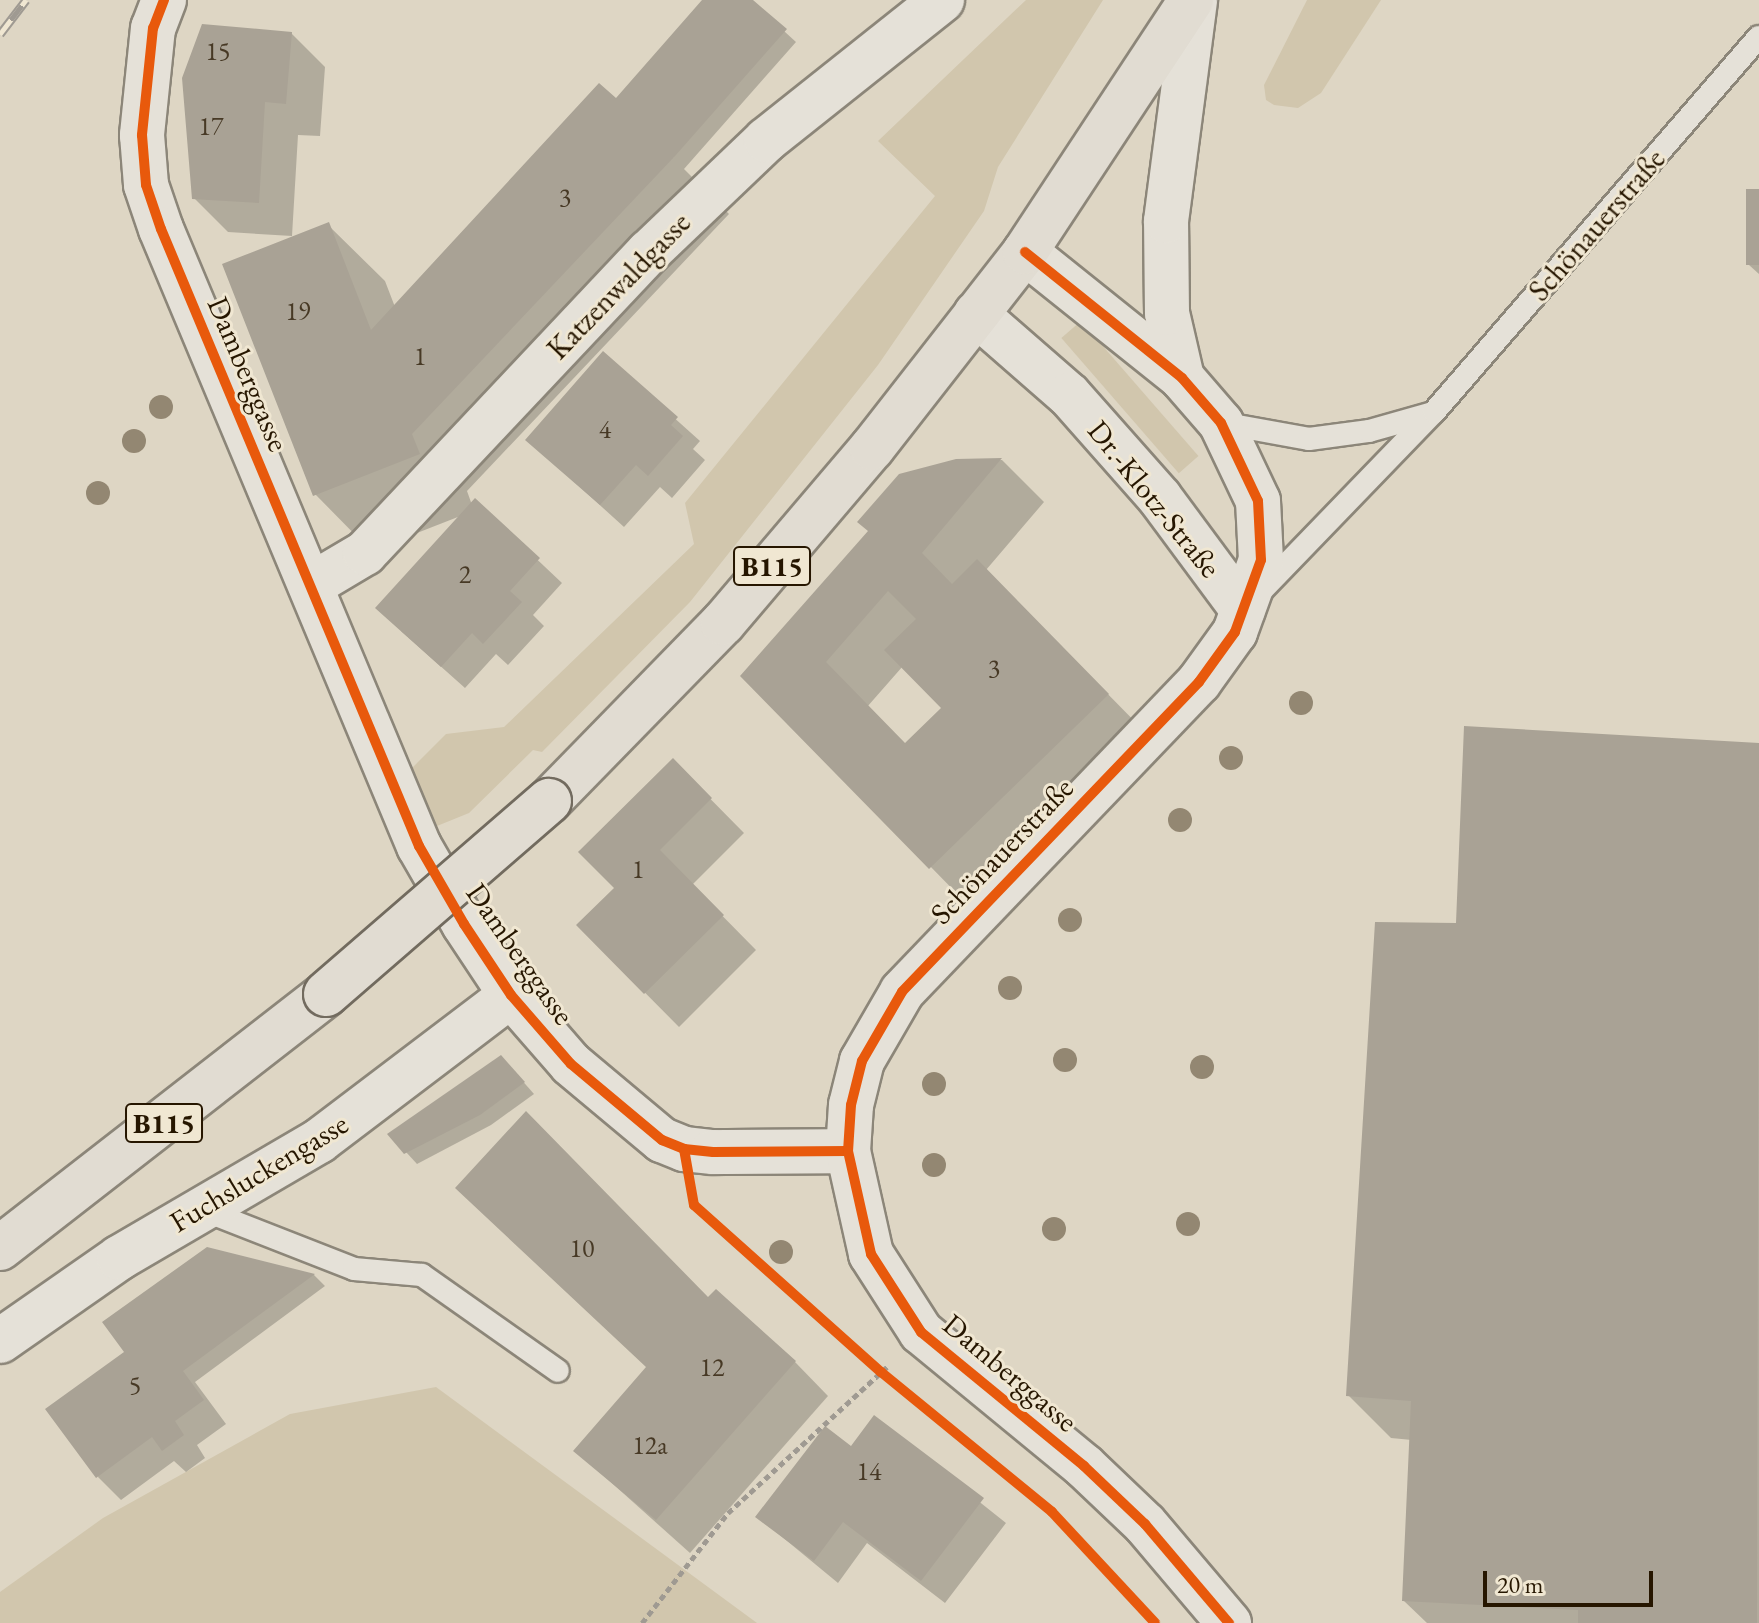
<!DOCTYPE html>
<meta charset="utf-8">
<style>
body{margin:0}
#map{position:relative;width:1759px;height:1623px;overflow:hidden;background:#ded6c4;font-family:"EB Garamond",serif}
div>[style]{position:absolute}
.green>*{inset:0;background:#d1c6ad;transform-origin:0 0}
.shadow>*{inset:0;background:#0003}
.building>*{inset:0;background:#a9a295;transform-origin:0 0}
.path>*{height:5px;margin-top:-2.5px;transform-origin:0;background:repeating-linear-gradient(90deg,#9f9a92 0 6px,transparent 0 10px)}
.roads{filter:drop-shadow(2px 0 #8c8679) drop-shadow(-2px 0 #8c8679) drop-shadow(0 2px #8c8679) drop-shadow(0 -2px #8c8679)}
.lane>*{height:22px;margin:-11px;padding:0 11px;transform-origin:11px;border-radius:11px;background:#e5e1d8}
.street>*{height:44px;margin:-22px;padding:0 22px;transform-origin:22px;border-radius:22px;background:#e5e1d8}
.secondary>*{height:44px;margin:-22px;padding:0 22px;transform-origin:22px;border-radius:22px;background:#e5e1d8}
.primary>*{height:44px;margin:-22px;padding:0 22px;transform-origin:22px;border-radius:22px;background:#e1dcd2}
.rail>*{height:9px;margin-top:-4.5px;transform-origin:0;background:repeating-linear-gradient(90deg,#f0e7d2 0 18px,#9f9a92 0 36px);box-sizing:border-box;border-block:2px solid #9f9a92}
.bridges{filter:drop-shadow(2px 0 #726b5f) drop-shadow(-2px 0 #726b5f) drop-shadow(0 2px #726b5f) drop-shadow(0 -2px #726b5f)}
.primary-bridge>*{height:44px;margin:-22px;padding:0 22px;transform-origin:22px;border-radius:22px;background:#e1dcd2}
.cycleway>*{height:10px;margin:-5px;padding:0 5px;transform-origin:5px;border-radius:5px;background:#e8590c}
.trees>*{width:24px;height:24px;margin:-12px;border-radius:50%;background:#938772}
span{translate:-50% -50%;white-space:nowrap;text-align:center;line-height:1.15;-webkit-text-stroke:6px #f0e7d2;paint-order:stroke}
.number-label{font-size:26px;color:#473925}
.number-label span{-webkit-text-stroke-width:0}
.shield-label span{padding:2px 6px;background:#f0e7d2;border:2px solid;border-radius:6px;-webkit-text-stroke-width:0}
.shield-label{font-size:28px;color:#261600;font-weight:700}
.street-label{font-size:30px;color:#261600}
.scale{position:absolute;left:1483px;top:1571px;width:170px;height:36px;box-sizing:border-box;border:4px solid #261600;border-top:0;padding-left:10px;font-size:24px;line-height:28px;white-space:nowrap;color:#261600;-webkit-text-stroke:6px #f0e7d2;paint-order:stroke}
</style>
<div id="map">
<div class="green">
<div style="clip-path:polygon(1026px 0,1103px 0,998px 167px,984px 211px,878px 365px,690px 602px,542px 752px,533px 750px,469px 813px,437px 826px,418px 806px,411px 769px,446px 734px,504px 727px,694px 544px,685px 503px,935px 196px,878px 141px)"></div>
<div style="clip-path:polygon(1307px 0,1381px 0,1321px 93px,1298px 108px,1274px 105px,1266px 100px,1264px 85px)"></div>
<div style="left:1081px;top:321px;width:179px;height:26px;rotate:49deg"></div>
<div style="clip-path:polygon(436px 1387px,757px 1623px,0 1623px,0 1592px,103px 1518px,290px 1414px)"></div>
</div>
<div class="shadow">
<div style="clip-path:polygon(705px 0,750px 0,796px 42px,684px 169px,729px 214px,467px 491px,472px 505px,475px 501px,562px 583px,533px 615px,544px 626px,508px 665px,496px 654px,465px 688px,401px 631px,463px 515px,371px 551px,315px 494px,328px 225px,385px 281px,395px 307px,599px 85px,674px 158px,619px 98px)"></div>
<div style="clip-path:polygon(291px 33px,325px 67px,320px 136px,298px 135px,292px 236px,228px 232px,194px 198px)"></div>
<div style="clip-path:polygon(1759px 191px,1759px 274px,1749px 265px)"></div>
<div style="clip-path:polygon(603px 354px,700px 441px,693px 449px,705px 460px,672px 498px,660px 487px,624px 527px,528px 440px)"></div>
<div style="clip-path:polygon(evenodd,1002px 460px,1044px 502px,986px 570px,1151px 738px,973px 910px,743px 675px,956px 461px,1002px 460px,903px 666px,944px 708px,905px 746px,867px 707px,903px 666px)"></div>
<div style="clip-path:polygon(1466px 729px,1759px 745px,1759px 1623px,1427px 1623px,1404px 1601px,1412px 1440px,1391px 1438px,1349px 1396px,1458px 925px)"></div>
<div style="clip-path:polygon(673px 761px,744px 833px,692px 885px,756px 950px,679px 1027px,578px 925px,616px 888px)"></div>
<div style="clip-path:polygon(512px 1069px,534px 1094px,491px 1125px,417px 1164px,406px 1152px)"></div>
<div style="clip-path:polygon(207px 1249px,314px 1275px,325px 1286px,195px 1382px,226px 1424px,197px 1445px,205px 1458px,186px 1472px,174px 1461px,121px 1500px,98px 1477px,126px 1352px)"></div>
<div style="clip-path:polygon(708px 1300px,795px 1362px,828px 1396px,690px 1553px,576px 1451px)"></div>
<div style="clip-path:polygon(874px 1418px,1006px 1523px,945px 1603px,867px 1543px,838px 1583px,758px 1517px,851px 1449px)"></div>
</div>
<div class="building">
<div style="clip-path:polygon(702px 0,753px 0,787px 29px,675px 156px,412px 434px,420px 454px,313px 496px,222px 264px,329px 222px,371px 330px,599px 83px,616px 98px)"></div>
<div style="clip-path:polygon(202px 24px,292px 32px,286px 104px,265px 102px,259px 203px,192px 199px,182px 78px)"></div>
<div style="left:1746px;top:189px;width:13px;height:76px"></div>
<div style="clip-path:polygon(603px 351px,678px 417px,671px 425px,683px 436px,648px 476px,636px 465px,600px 505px,525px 440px)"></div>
<div style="clip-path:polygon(evenodd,1002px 458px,922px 553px,952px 584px,977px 559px,1109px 694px,929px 869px,740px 676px,868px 531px,857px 522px,899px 474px,956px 459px,1002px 458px,888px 591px,916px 619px,884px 650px,941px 708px,905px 743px,826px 662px,888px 591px)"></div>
<div style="clip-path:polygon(475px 498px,540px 558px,510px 591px,522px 602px,483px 644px,472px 633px,441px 667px,375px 608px)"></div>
<div style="clip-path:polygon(1464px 726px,1759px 743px,1757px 1623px,1578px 1623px,1578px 1610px,1402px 1601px,1411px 1401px,1346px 1396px,1375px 922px,1456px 923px)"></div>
<div style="clip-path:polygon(673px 758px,712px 798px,660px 850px,724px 915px,644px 994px,576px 925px,614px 888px,578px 852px)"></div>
<div style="clip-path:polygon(501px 1055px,525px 1082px,480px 1115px,404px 1154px,387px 1134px)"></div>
<div style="clip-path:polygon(526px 1111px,708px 1297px,716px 1289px,796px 1361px,656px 1520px,573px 1451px,646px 1367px,455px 1188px)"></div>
<div style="clip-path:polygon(207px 1247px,315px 1274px,183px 1371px,204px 1400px,175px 1421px,184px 1435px,162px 1451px,152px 1437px,96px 1478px,45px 1409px,124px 1352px,102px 1322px)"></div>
<div style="clip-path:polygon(874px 1415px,984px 1498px,921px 1581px,843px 1522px,814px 1561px,755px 1517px,825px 1426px,851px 1446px)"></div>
</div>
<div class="path">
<div style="left:642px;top:1623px;width:140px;rotate:-52deg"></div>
<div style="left:728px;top:1513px;width:216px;rotate:-42.6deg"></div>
</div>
<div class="roads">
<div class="lane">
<div style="left:1221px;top:423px;width:89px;rotate:10.3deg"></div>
<div style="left:1309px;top:439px;width:61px;rotate:-7.6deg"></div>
<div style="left:1369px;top:431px;width:66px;rotate:-15.7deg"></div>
<div style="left:1260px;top:592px;width:250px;rotate:-46deg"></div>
<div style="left:1434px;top:412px;width:496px;rotate:-49.1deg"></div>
<div style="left:201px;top:1209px;width:164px;rotate:21.4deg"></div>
<div style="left:354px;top:1269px;width:68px;rotate:5deg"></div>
<div style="left:422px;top:1275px;width:166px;rotate:35.2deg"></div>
</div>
<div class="street">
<div style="left:164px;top:0;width:30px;rotate:111deg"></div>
<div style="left:153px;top:28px;width:108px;rotate:95.9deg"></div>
<div style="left:142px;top:135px;width:50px;rotate:85.4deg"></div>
<div style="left:146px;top:185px;width:46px;rotate:71.2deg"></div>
<div style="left:161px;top:229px;width:669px;rotate:67.31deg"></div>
<div style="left:419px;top:846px;width:90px;rotate:60deg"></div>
<div style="left:464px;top:924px;width:85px;rotate:56.5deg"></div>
<div style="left:511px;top:995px;width:91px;rotate:49deg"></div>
<div style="left:571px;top:1064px;width:119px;rotate:39.9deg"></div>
<div style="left:662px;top:1140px;width:24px;rotate:22deg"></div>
<div style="left:684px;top:1149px;width:29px;rotate:6deg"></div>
<div style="left:713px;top:1152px;width:135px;rotate:-0.4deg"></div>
<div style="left:311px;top:585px;width:63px;rotate:-30.7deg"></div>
<div style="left:365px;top:553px;width:414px;rotate:-46.7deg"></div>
<div style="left:649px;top:252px;width:162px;rotate:-43.7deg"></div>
<div style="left:766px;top:140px;width:225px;rotate:-38.5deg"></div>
<div style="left:0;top:1341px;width:145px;rotate:-34.9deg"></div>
<div style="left:119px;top:1258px;width:232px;rotate:-30.3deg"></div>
<div style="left:319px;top:1141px;width:241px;rotate:-37.2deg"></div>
</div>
<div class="secondary">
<div style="left:1025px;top:252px;width:201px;rotate:38.7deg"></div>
<div style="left:1182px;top:378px;width:60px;rotate:49.1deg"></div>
<div style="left:1221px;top:423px;width:86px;rotate:64.6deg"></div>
<div style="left:1258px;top:501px;width:59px;rotate:87.1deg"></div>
<div style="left:1261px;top:560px;width:77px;rotate:109.9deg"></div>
<div style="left:1235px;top:632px;width:62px;rotate:125.8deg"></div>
<div style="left:1199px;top:682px;width:429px;rotate:133.8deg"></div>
<div style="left:902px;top:992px;width:80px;rotate:120.1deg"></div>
<div style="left:862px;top:1061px;width:45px;rotate:104deg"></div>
<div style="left:851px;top:1105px;width:46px;rotate:93.7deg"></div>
<div style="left:848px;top:1151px;width:106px;rotate:77.4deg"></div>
<div style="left:871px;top:1254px;width:93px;rotate:57.3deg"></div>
<div style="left:921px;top:1332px;width:211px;rotate:39.4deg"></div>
<div style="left:1084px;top:1466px;width:84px;rotate:43.6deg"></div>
<div style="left:1145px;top:1524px;width:130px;rotate:49.7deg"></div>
<div style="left:976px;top:314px;width:123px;rotate:41.1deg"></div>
<div style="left:1069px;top:395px;width:137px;rotate:48.5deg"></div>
<div style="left:1160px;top:498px;width:139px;rotate:53.5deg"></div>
<div style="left:1182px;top:378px;width:67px;rotate:-103deg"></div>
<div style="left:1167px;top:313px;width:92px;rotate:-90.6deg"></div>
<div style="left:1166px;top:221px;width:223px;rotate:-82.5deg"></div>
</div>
<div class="primary">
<div style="left:549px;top:801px;width:249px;rotate:-45.7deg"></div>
<div style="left:723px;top:623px;width:230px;rotate:-49.6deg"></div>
<div style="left:872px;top:448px;width:249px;rotate:-52deg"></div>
<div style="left:1025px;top:252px;width:302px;rotate:-56.6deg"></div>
<div style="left:0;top:1248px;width:413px;rotate:-37.9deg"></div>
</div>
</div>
<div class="rail">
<div style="left:0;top:34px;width:43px;rotate:-52.6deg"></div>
</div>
<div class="bridges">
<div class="primary-bridge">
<div style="left:326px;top:994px;width:295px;rotate:-40.9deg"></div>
</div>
</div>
<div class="cycleway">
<div style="left:164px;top:0;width:30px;rotate:111deg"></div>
<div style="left:153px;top:28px;width:108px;rotate:95.9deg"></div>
<div style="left:142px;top:135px;width:50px;rotate:85.4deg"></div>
<div style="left:146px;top:185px;width:46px;rotate:71.2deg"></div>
<div style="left:161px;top:229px;width:669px;rotate:67.31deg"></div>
<div style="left:419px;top:846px;width:90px;rotate:60deg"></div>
<div style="left:464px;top:924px;width:85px;rotate:56.5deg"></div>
<div style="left:511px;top:995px;width:91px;rotate:49deg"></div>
<div style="left:571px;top:1064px;width:119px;rotate:39.9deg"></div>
<div style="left:662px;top:1140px;width:24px;rotate:22deg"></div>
<div style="left:684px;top:1149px;width:29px;rotate:6deg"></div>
<div style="left:713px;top:1152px;width:135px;rotate:-0.4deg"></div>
<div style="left:1025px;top:252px;width:201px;rotate:38.7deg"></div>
<div style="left:1182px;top:378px;width:60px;rotate:49.1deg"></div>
<div style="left:1221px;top:423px;width:86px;rotate:64.6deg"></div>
<div style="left:1258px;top:501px;width:59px;rotate:87.1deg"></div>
<div style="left:1261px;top:560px;width:77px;rotate:109.9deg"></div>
<div style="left:1235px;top:632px;width:62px;rotate:125.8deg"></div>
<div style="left:1199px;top:682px;width:429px;rotate:133.8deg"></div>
<div style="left:902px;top:992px;width:80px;rotate:120.1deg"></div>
<div style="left:862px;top:1061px;width:45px;rotate:104deg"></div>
<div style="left:851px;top:1105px;width:46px;rotate:93.7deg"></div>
<div style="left:848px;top:1151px;width:106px;rotate:77.4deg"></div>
<div style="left:871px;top:1254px;width:93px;rotate:57.3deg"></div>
<div style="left:921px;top:1332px;width:211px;rotate:39.4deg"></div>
<div style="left:1084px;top:1466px;width:84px;rotate:43.6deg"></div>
<div style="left:1145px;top:1524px;width:130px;rotate:49.7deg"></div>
<div style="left:684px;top:1149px;width:57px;rotate:79.9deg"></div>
<div style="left:694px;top:1205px;width:251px;rotate:41.8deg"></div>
<div style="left:881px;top:1372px;width:221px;rotate:39.3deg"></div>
<div style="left:1052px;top:1512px;width:151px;rotate:47.1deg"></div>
</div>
<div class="trees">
<div style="left:161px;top:407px"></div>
<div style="left:134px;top:441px"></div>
<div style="left:98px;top:493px"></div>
<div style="left:1301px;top:703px"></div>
<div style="left:1231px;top:758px"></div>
<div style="left:1180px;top:820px"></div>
<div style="left:1070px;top:920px"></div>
<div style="left:1010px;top:988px"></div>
<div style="left:1065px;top:1060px"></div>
<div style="left:1202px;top:1067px"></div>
<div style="left:934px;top:1084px"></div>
<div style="left:934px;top:1165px"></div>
<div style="left:1188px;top:1224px"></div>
<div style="left:1054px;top:1229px"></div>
<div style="left:781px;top:1252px"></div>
</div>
<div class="number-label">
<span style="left:218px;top:52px">15</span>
<span style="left:211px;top:127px">17</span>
<span style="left:565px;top:198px">3</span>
<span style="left:298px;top:312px">19</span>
<span style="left:420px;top:357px">1</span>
<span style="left:605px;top:430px">4</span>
<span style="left:465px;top:575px">2</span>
<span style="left:994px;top:669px">3</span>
<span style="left:638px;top:870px">1</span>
<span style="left:582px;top:1249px">10</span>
<span style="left:712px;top:1368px">12</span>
<span style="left:135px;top:1386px">5</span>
<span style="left:650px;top:1446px">12a</span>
<span style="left:869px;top:1472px">14</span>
</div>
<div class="shield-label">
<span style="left:772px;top:566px">B115</span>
<span style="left:164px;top:1123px">B115</span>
</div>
<div class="street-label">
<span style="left:1597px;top:225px;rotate:-49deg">Schönauerstraße</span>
<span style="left:619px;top:286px;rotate:-46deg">Katzenwaldgasse</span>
<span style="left:248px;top:374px;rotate:67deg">Damberggasse</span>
<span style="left:1154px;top:499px;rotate:51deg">Dr.-Klotz-Straße</span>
<span style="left:1002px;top:851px;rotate:-46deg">Schönauerstraße</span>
<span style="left:520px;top:954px;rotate:55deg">Damberggasse</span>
<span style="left:259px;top:1173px;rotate:-31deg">Fuchsluckengasse</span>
<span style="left:1010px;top:1373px;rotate:40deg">Damberggasse</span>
</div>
<div class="scale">20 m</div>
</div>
